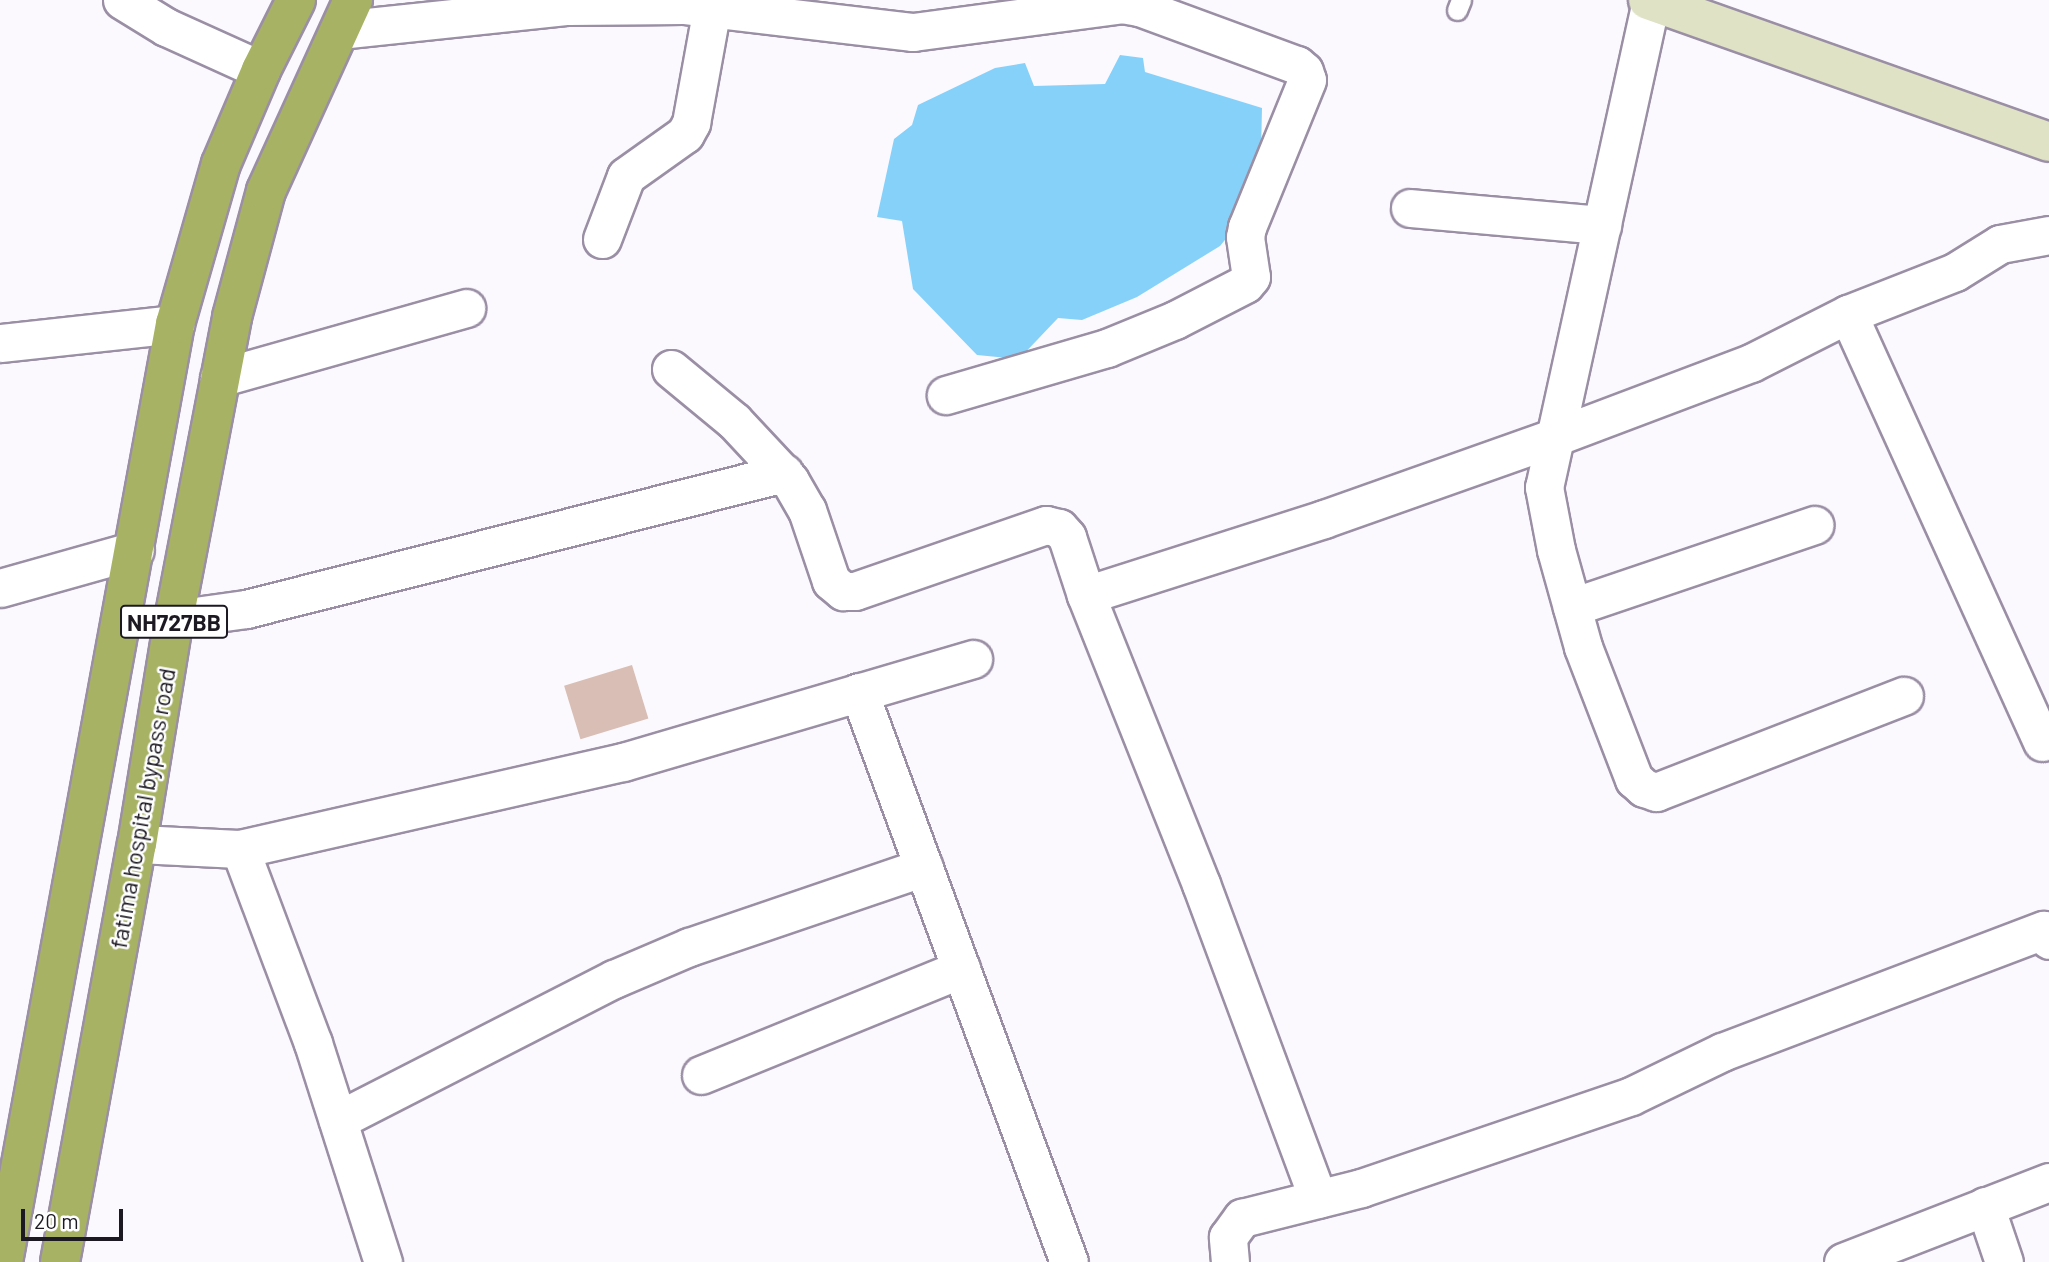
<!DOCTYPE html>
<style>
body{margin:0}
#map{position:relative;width:2049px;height:1262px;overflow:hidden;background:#fbf9fd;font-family:Barlow,sans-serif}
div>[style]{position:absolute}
.water>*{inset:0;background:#86d1fa}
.building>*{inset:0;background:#d8beb4;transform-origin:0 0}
.roads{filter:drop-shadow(2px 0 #9a8fa5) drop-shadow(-2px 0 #9a8fa5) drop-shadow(0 2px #9a8fa5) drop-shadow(0 -2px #9a8fa5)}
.service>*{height:19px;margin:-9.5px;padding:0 9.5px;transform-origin:9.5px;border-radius:9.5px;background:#fff}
.minor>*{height:37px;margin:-18.5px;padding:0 18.5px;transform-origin:18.5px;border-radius:18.5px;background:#fff}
.secondary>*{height:38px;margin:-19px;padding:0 19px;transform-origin:19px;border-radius:19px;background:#dfe2c5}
.trunk>*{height:38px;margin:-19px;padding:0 19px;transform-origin:19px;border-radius:19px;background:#a8b264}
span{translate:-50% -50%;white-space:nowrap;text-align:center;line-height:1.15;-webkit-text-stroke:5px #fff;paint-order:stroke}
.shield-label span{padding:2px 5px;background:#fff;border:2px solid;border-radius:5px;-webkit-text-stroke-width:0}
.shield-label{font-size:23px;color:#1d1922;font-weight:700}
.street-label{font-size:24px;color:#1d1922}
.scale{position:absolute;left:21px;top:1209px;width:102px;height:32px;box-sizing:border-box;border:4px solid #1d1922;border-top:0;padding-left:9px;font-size:21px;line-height:24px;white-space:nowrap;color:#1d1922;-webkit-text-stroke:5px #fff;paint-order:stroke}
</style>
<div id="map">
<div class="water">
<div style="clip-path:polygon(1120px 55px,1143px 58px,1145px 72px,1262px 108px,1260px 197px,1220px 246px,1137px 297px,1082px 320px,1058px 318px,1019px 359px,977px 355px,913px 289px,902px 221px,877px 217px,894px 139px,912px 125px,918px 105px,995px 68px,1025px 63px,1034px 86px,1105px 84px)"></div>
</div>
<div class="building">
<div style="left:632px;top:665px;width:56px;height:71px;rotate:73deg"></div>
</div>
<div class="roads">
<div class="service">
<div style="left:1457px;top:10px;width:11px;rotate:-68deg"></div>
</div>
<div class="minor">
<div style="left:122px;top:0;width:52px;rotate:31.5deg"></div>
<div style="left:166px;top:27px;width:104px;rotate:24.4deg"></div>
<div style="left:1651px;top:1px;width:498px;rotate:102.4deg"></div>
<div style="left:1544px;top:487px;width:64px;rotate:79.2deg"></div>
<div style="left:1556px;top:550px;width:101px;rotate:74.4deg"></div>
<div style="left:1583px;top:647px;width:142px;rotate:68.9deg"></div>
<div style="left:1634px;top:779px;width:13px;rotate:42deg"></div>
<div style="left:1644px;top:788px;width:13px;rotate:18deg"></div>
<div style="left:1656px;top:792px;width:266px;rotate:-21.2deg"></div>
<div style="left:339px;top:30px;width:230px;rotate:-6deg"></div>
<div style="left:568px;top:6px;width:115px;rotate:-0.5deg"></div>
<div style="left:683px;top:5px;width:232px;rotate:6.7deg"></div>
<div style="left:913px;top:32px;width:211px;rotate:-7.6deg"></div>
<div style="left:1122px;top:4px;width:17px;rotate:10deg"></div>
<div style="left:1139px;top:7px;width:168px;rotate:20.2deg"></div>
<div style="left:1297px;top:65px;width:9px;rotate:41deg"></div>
<div style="left:1304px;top:71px;width:9px;rotate:72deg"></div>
<div style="left:1307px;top:80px;width:159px;rotate:112.2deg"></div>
<div style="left:1247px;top:227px;width:10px;rotate:101deg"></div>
<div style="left:1245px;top:237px;width:40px;rotate:81.5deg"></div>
<div style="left:1251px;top:277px;width:9px;rotate:131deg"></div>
<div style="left:1245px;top:284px;width:79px;rotate:152.8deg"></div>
<div style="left:1175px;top:320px;width:74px;rotate:157.6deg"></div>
<div style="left:1107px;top:348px;width:168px;rotate:163.7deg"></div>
<div style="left:1410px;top:208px;width:193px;rotate:5.1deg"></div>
<div style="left:602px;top:239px;width:67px;rotate:-69.1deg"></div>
<div style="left:626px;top:176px;width:72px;rotate:-35.4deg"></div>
<div style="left:685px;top:134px;width:13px;rotate:-61deg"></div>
<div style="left:691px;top:123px;width:117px;rotate:-79.7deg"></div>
<div style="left:1848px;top:314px;width:470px;rotate:65.6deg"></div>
<div style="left:0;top:343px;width:176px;rotate:-6.2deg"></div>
<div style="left:671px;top:369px;width:82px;rotate:39.5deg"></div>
<div style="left:734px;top:421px;width:82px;rotate:47deg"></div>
<div style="left:790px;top:481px;width:34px;rotate:60deg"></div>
<div style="left:807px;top:510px;width:75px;rotate:71.3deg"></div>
<div style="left:831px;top:581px;width:16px;rotate:40deg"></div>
<div style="left:843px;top:591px;width:12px"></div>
<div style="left:855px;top:591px;width:202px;rotate:-19.1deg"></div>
<div style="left:1046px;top:525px;width:13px;rotate:13deg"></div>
<div style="left:1059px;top:528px;width:12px;rotate:48deg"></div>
<div style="left:1067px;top:537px;width:61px;rotate:71.9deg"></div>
<div style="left:1086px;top:595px;width:311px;rotate:68.3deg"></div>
<div style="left:1201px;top:884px;width:336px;rotate:69.6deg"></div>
<div style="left:219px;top:378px;width:257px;rotate:-15.8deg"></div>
<div style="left:0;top:588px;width:140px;rotate:-15.7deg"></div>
<div style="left:1086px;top:595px;width:250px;rotate:-17.7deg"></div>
<div style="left:1324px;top:519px;width:245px;rotate:-19.5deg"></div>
<div style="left:1555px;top:437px;width:210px;rotate:-20.7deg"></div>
<div style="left:1751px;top:363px;width:109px;rotate:-26.8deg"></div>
<div style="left:1848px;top:314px;width:115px;rotate:-21.4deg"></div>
<div style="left:1955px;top:272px;width:53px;rotate:-31.9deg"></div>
<div style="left:2000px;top:244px;width:50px;rotate:-10.4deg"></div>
<div style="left:1572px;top:607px;width:256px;rotate:-18.7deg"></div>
<div style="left:174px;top:619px;width:73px;rotate:-7.9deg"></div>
<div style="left:246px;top:609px;width:555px;rotate:-14.19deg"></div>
<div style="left:859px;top:692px;width:607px;rotate:69.78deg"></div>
<div style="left:137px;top:844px;width:103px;rotate:2.8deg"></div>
<div style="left:240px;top:849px;width:207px;rotate:69.4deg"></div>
<div style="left:313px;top:1043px;width:230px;rotate:72.3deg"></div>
<div style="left:240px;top:849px;width:393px;rotate:-12.8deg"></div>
<div style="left:623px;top:762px;width:365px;rotate:-16.4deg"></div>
<div style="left:701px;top:1075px;width:281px;rotate:-22.2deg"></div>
<div style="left:338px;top:1120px;width:310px;rotate:-27.1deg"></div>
<div style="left:614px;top:979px;width:82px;rotate:-23.1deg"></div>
<div style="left:689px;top:947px;width:248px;rotate:-18.8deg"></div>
<div style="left:1985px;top:1206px;width:59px;rotate:71.3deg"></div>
<div style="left:1230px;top:1262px;width:25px;rotate:-95deg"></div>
<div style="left:1228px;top:1237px;width:24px;rotate:-54deg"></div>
<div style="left:1242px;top:1218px;width:123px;rotate:-14.1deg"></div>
<div style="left:1361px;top:1188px;width:285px;rotate:-18.8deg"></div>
<div style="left:1631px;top:1096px;width:101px;rotate:-25.8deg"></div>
<div style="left:1722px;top:1052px;width:344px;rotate:-20.8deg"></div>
<div style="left:2044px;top:930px;width:11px;rotate:63deg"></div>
<div style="left:1843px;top:1262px;width:221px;rotate:-21.2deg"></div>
</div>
<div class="secondary">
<div style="left:1648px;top:0;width:425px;rotate:19.5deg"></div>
</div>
<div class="trunk">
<div style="left:3px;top:1262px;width:954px;rotate:-79.61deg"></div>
<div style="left:175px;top:324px;width:166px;rotate:-74deg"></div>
<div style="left:221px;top:164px;width:102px;rotate:-66.9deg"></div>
<div style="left:261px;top:70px;width:78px;rotate:-63.4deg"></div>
<div style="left:60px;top:1262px;width:425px;rotate:-79.6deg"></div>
<div style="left:137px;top:844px;width:228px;rotate:-80.7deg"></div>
<div style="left:174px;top:619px;width:308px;rotate:-79.1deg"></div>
<div style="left:232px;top:317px;width:131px;rotate:-74.9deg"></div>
<div style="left:266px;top:191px;width:210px;rotate:-65.5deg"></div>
</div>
</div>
<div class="shield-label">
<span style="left:174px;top:622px">NH727BB</span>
</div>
<div class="street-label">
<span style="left:142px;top:808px;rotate:-80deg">fatima hospital bypass road</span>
</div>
<div class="scale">20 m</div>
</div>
